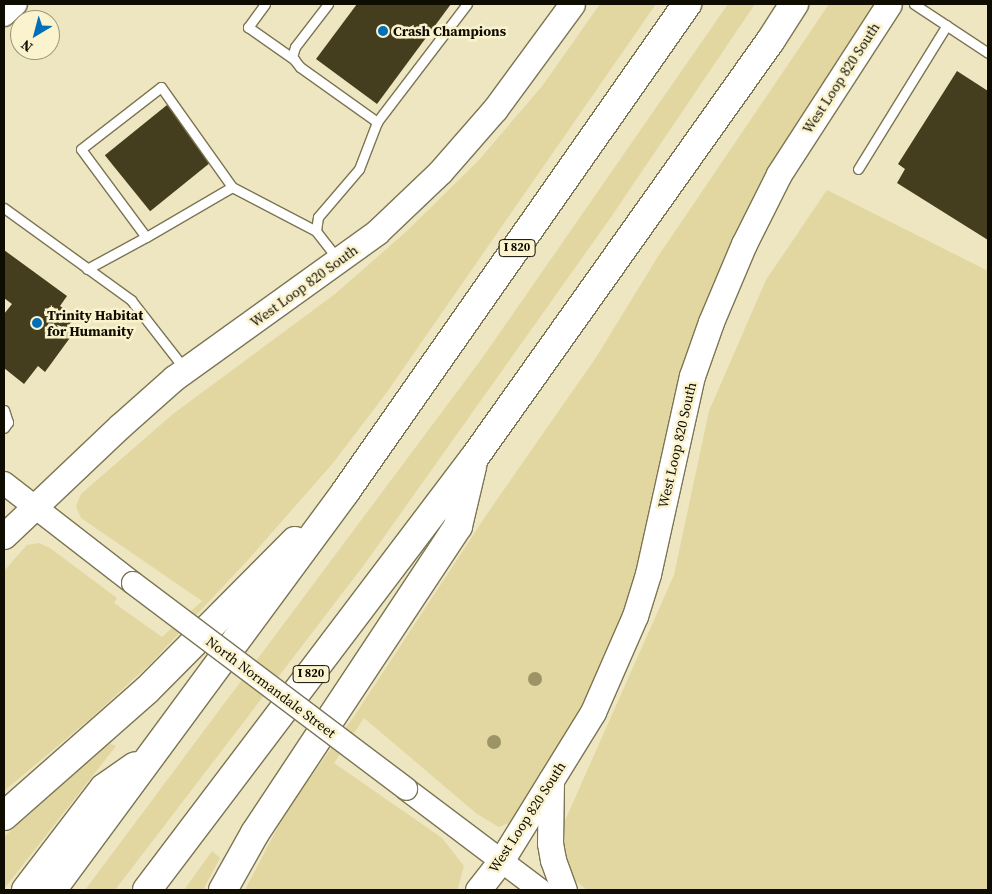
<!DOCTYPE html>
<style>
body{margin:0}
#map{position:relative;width:992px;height:894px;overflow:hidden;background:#ede6c0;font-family:"Source Serif 4",serif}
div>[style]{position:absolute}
.green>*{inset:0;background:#e2d7a0}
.building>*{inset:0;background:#453e1e;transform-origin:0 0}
.roads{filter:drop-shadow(1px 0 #7c7554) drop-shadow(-1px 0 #7c7554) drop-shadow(0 1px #7c7554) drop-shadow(0 -1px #7c7554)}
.service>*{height:9px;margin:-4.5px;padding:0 4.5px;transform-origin:4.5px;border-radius:4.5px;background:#fff}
.tertiary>*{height:22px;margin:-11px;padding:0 11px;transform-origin:11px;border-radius:11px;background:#fff}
.secondary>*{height:25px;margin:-12.5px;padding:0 12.5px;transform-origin:12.5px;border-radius:12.5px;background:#fff}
.motorway>*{height:28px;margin:-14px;padding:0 14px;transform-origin:14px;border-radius:14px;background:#fff}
.bridges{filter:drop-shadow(1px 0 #7c7554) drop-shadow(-1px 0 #7c7554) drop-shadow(0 1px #7c7554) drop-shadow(0 -1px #7c7554)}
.tertiary-bridge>*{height:22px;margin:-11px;padding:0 11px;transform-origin:11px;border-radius:11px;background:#fff}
.trees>*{width:14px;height:14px;margin:-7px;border-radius:50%;background:#9c9466}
.dots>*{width:14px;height:14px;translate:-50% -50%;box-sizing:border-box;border:2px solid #faf3cd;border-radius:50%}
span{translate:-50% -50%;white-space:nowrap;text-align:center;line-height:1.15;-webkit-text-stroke:5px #faf3cd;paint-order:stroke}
.shield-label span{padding:1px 4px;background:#faf3cd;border:1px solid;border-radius:4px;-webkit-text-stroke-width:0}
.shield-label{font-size:12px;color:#0f0c02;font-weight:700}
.poi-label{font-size:14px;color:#0f0c02;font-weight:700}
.left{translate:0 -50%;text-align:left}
.street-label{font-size:14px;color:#0f0c02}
.frame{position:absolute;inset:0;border:5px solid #0f0c02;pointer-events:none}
.north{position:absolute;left:10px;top:10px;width:50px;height:50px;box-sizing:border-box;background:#faf3cd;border:1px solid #9c977c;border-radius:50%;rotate:217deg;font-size:14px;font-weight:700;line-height:20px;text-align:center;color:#0f0c02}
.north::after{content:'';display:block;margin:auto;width:18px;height:22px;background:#006fba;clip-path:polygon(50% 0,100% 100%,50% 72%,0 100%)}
</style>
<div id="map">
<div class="green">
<div style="clip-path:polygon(600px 4px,656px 4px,387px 392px,333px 463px,247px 561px,151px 663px,91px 718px,4px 791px,4px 571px,27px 545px,39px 543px,50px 548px,117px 598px,114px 603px,162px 637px,202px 601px,81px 518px,76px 506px,81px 494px,173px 414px,335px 294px,407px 231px,479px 160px,543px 85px)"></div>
<div style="clip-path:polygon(728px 4px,755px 4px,609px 220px,364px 565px,115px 890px,85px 890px,483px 357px)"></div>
<div style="clip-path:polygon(829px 4px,879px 4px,754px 207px,644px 542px,617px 633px,571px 727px,529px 793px,509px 823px,499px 827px,477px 814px,364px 718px,334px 763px,442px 838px,464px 866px,458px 888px,457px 890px,245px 890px,286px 811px,355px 715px,487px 514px,597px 356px,657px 258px)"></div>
<div style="clip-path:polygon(827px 190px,988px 271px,988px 890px,587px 890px,573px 879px,559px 834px,674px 575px,709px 411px,766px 280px)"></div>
<div style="clip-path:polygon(109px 743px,116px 746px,4px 889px,4px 837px)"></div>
<div style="clip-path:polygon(212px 851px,220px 858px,203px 890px,184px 890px)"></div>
</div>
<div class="building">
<div style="clip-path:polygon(357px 4px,451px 4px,377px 104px,316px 59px)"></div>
<div style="clip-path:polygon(957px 71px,988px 91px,988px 240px,897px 183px,905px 169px,898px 164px)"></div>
<div style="left:167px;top:105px;width:72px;height:80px;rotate:51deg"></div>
<div style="clip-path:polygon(4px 250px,67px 296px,60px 306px,75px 317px,65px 330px,72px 335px,45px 372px,38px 366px,24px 384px,4px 368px,4px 314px,12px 304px,4px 298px)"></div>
</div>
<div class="roads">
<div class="service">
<div style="left:265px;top:4px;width:29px;rotate:126deg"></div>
<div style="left:248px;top:27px;width:57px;rotate:35.1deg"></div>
<div style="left:328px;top:4px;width:54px;rotate:127.5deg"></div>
<div style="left:295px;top:47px;width:10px;rotate:107deg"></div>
<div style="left:292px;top:57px;width:13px;rotate:51deg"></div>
<div style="left:300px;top:67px;width:95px;rotate:35.5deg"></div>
<div style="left:914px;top:4px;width:89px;rotate:33.5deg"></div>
<div style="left:858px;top:169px;width:169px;rotate:-58.3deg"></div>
<div style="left:232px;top:187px;width:99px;rotate:149.8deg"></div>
<div style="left:146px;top:237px;width:109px;rotate:-126.5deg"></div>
<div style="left:81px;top:149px;width:101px;rotate:-37.8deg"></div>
<div style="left:161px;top:87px;width:123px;rotate:54.6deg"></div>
<div style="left:232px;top:187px;width:95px;rotate:27.6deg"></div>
<div style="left:4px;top:208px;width:157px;rotate:35.9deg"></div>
<div style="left:131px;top:300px;width:86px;rotate:52.1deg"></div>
<div style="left:337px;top:258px;width:34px;rotate:-128deg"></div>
<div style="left:316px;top:231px;width:14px;rotate:-82deg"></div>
<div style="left:318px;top:217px;width:63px;rotate:-49.5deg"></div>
<div style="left:359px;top:169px;width:50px;rotate:-69deg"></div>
<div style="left:377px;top:122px;width:148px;rotate:-52.7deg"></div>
<div style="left:87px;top:269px;width:67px;rotate:-28.5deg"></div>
<div style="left:4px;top:410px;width:13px;rotate:72deg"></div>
<div style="left:8px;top:422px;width:7px;rotate:124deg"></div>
</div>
<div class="tertiary">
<div style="left:4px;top:15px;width:16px;rotate:-43deg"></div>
<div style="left:4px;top:483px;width:163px;rotate:37.8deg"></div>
<div style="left:406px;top:789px;width:168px;rotate:37deg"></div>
</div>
<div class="secondary">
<div style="left:4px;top:536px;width:160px;rotate:-43.5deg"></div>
<div style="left:120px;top:426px;width:72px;rotate:-41.6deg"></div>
<div style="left:174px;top:378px;width:250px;rotate:-35.7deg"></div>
<div style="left:377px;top:232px;width:87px;rotate:-43.6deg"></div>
<div style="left:440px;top:172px;width:84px;rotate:-48.9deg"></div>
<div style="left:495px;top:109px;width:130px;rotate:-53.7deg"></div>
<div style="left:551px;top:780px;width:63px;rotate:90.9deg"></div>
<div style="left:550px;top:843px;width:17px;rotate:80deg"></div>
<div style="left:553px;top:860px;width:32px;rotate:70deg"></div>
<div style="left:478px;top:890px;width:37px;rotate:-52deg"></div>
<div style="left:501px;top:861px;width:175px;rotate:-58.3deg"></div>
<div style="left:593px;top:712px;width:105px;rotate:-66.4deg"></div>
<div style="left:635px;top:616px;width:44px;rotate:-72.8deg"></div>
<div style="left:648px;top:574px;width:203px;rotate:-77.5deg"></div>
<div style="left:692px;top:376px;width:57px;rotate:-70.6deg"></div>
<div style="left:711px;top:322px;width:85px;rotate:-67.1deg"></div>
<div style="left:744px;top:244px;width:78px;rotate:-63.4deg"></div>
<div style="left:779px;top:174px;width:202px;rotate:-57.1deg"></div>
</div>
<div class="motorway">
<div style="left:4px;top:816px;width:191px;rotate:-41.4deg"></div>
<div style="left:147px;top:690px;width:210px;rotate:-45.2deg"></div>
<div style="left:26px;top:890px;width:128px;rotate:-52.6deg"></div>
<div style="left:104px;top:788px;width:38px;rotate:-35deg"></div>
<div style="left:52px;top:890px;width:496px;rotate:-53.6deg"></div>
<div style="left:346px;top:491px;width:595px;rotate:-55deg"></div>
<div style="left:147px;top:890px;width:542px;rotate:-52.88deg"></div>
<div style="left:474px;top:458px;width:513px;rotate:-54.61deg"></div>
<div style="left:771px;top:40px;width:43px;rotate:-57.4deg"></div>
<div style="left:223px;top:890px;width:65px;rotate:-60.7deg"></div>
<div style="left:255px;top:833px;width:368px;rotate:-56.5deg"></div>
<div style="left:458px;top:526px;width:61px;rotate:-76.7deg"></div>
</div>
</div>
<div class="bridges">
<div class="tertiary-bridge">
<div style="left:133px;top:583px;width:342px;rotate:37deg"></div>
</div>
</div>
<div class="trees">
<div style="left:535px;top:679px"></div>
<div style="left:494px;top:742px"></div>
</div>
<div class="dots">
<div style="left:383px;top:31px;background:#006fba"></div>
<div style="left:37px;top:323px;background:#006fba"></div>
</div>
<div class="shield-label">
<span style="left:517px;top:248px">I 820</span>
<span style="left:311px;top:674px">I 820</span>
</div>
<div class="poi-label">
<span class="left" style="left:393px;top:31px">Crash Champions</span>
<span class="left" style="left:47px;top:323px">Trinity Habitat<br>for Humanity</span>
</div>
<div class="street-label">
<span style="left:841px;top:78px;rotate:-57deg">West Loop 820 South</span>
<span style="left:304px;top:286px;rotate:-36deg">West Loop 820 South</span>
<span style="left:677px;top:445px;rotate:-77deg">West Loop 820 South</span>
<span style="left:271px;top:687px;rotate:37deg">North Normandale Street</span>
<span style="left:527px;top:817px;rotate:-57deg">West Loop 820 South</span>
</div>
<div class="frame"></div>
<div class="north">N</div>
</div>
